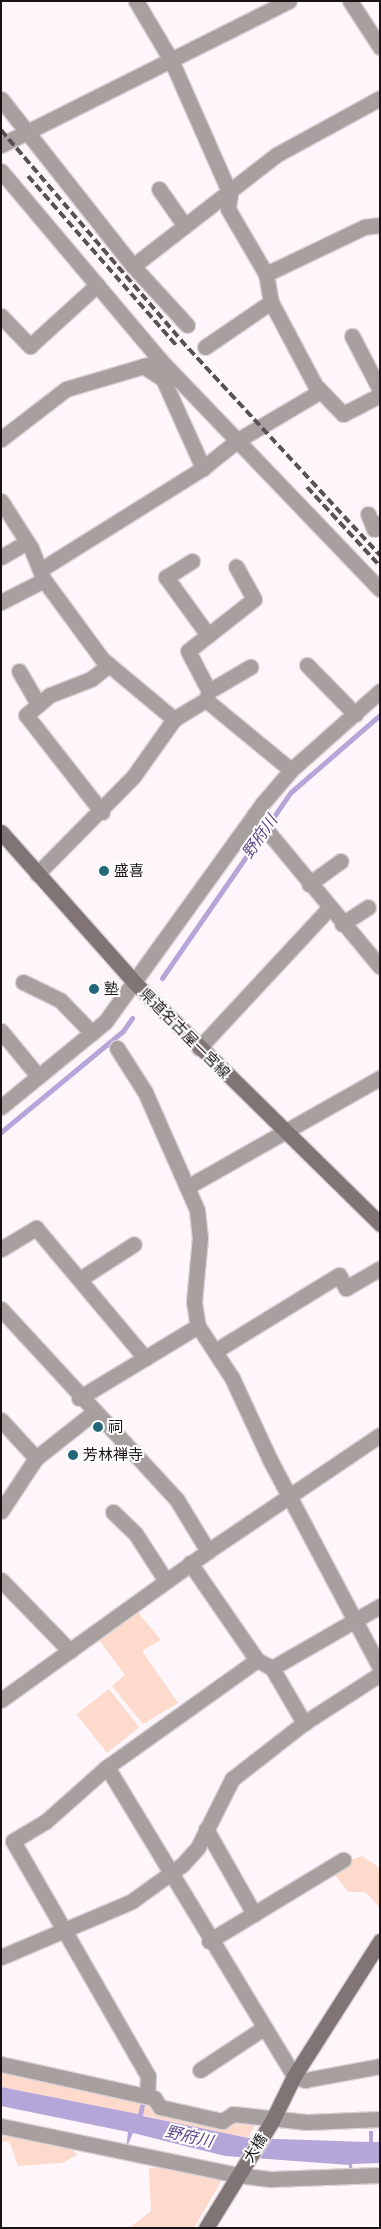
<!DOCTYPE html>
<meta charset="utf-8">
<style>
body{margin:0}
#map{position:relative;width:381px;height:2229px;overflow:hidden;background:#fef6fa;font-family:Arial,"Noto Sans JP",sans-serif}
div>[style]{position:absolute}
.green>*{inset:0;background:#fedacd;transform-origin:0 0}
.water>*{inset:0;background:#b4a6d9}
.stream>*{height:5px;margin:-2.5px;padding:0 2.5px;transform-origin:2.5px;border-radius:2.5px;background:#b4a6d9}
.roads{filter:drop-shadow(1px 0 #d9d2d6) drop-shadow(-1px 0 #d9d2d6) drop-shadow(0 1px #d9d2d6) drop-shadow(0 -1px #d9d2d6)}
.street>*{height:15px;margin:-7.5px;padding:0 7.5px;transform-origin:7.5px;border-radius:7.5px;background:#a89f9f}
.secondary>*{height:15px;margin:-7.5px;padding:0 7.5px;transform-origin:7.5px;border-radius:7.5px;background:#817474}
.rail>*{height:4px;margin-top:-2px;transform-origin:0;background:repeating-linear-gradient(90deg,#575154 0 8px,transparent 0 12px)}
.dots>*{width:14px;height:14px;translate:-50% -50%;box-sizing:border-box;border:2px solid #fff;border-radius:50%}
span{translate:-50% -50%;white-space:nowrap;text-align:center;line-height:1.15;-webkit-text-stroke:4px #fff;paint-order:stroke}
.poi-label{font-size:15px;color:#191316}
.left{translate:0 -50%;text-align:left}
.street-label{font-size:15px;color:#191316}
.water-label{font-size:16px;color:#5b4686;font-style:italic}
.frame{position:absolute;inset:0;border:2px solid #191316;pointer-events:none}
</style>
<div id="map">
<div class="green">
<div style="clip-path:polygon(135px 1609px,161px 1640px,142px 1651px,178px 1703px,143px 1724px,112px 1686px,125px 1675px,97px 1637px)"></div>
<div style="left:109px;top:1689px;width:49px;height:41px;rotate:52deg"></div>
<div style="clip-path:polygon(362px 1856px,380px 1868px,380px 1908px,365px 1892px,348px 1892px,330px 1868px)"></div>
<div style="clip-path:polygon(1px 2067px,232px 2117px,257px 2121px,248px 2138px,212px 2131px,142px 2115px,146px 2100px,142px 2100px,138px 2114px,1px 2087px)"></div>
<div style="clip-path:polygon(1px 2136px,66px 2141px,77px 2155px,62px 2163px,18px 2166px,9px 2141px,1px 2142px)"></div>
<div style="clip-path:polygon(169px 2167px,223px 2178px,194px 2228px,129px 2228px,151px 2211px,149px 2168px)"></div>
</div>
<div class="water">
<div style="clip-path:polygon(1px 2087px,138px 2114px,142px 2099px,146px 2100px,143px 2116px,248px 2138px,369px 2142px,369px 2131px,373px 2131px,373px 2142px,380px 2142px,380px 2163px,352px 2164px,353px 2175px,349px 2175px,349px 2165px,225px 2156px,133px 2133px,126px 2149px,128px 2132px,1px 2106px)"></div>
</div>
<div class="stream">
<div style="left:162px;top:978px;width:226px;rotate:-55.3deg"></div>
<div style="left:291px;top:792px;width:118px;rotate:-40.9deg"></div>
<div style="left:1px;top:1132px;width:158px;rotate:-39.6deg"></div>
<div style="left:123px;top:1031px;width:16px;rotate:-55deg"></div>
</div>
<div class="roads">
<div class="street">
<div style="left:136px;top:1px;width:69px;rotate:59.3deg"></div>
<div style="left:171px;top:60px;width:146px;rotate:66.2deg"></div>
<div style="left:230px;top:194px;width:15px;rotate:98deg"></div>
<div style="left:228px;top:209px;width:75px;rotate:59.7deg"></div>
<div style="left:266px;top:274px;width:28px;rotate:80deg"></div>
<div style="left:271px;top:302px;width:94px;rotate:62.1deg"></div>
<div style="left:315px;top:385px;width:40px;rotate:46deg"></div>
<div style="left:343px;top:414px;width:42px;rotate:-27.2deg"></div>
<div style="left:350px;top:1px;width:55px;rotate:56.9deg"></div>
<div style="left:1px;top:99px;width:213px;rotate:51.7deg"></div>
<div style="left:133px;top:266px;width:80px;rotate:47.5deg"></div>
<div style="left:1px;top:145px;width:322px;rotate:-26.6deg"></div>
<div style="left:1px;top:171px;width:248px;rotate:49.9deg"></div>
<div style="left:161px;top:361px;width:316px;rotate:46.2deg"></div>
<div style="left:159px;top:189px;width:45px;rotate:54.9deg"></div>
<div style="left:133px;top:266px;width:181px;rotate:-37.8deg"></div>
<div style="left:276px;top:155px;width:119px;rotate:-28.7deg"></div>
<div style="left:266px;top:274px;width:109px;rotate:-25.6deg"></div>
<div style="left:364px;top:227px;width:16px;rotate:-7deg"></div>
<div style="left:1px;top:316px;width:42px;rotate:46deg"></div>
<div style="left:30px;top:346px;width:91px;rotate:-42.3deg"></div>
<div style="left:352px;top:336px;width:61px;rotate:62.6deg"></div>
<div style="left:205px;top:347px;width:80px;rotate:-34.3deg"></div>
<div style="left:143px;top:366px;width:24px;rotate:33deg"></div>
<div style="left:163px;top:379px;width:98px;rotate:65.8deg"></div>
<div style="left:1px;top:439px;width:82px;rotate:-37.6deg"></div>
<div style="left:66px;top:389px;width:99px;rotate:-16.4deg"></div>
<div style="left:1px;top:501px;width:56px;rotate:57.4deg"></div>
<div style="left:31px;top:548px;width:35px;rotate:68deg"></div>
<div style="left:44px;top:580px;width:98px;rotate:53.7deg"></div>
<div style="left:102px;top:659px;width:94px;rotate:39.8deg"></div>
<div style="left:368px;top:514px;width:16px;rotate:68deg"></div>
<div style="left:374px;top:529px;width:8px;rotate:-45deg"></div>
<div style="left:1px;top:557px;width:30px;rotate:-30deg"></div>
<div style="left:192px;top:561px;width:31px;rotate:148deg"></div>
<div style="left:166px;top:577px;width:72px;rotate:54.1deg"></div>
<div style="left:40px;top:570px;width:192px;rotate:-32deg"></div>
<div style="left:203px;top:468px;width:45px;rotate:-38.7deg"></div>
<div style="left:238px;top:440px;width:96px;rotate:-30.6deg"></div>
<div style="left:1px;top:602px;width:48px;rotate:-27.1deg"></div>
<div style="left:307px;top:665px;width:69px;rotate:45.6deg"></div>
<div style="left:19px;top:671px;width:39px;rotate:60deg"></div>
<div style="left:209px;top:691px;width:48px;rotate:-30.3deg"></div>
<div style="left:206px;top:700px;width:9px;rotate:-72deg"></div>
<div style="left:209px;top:691px;width:45px;rotate:-117.7deg"></div>
<div style="left:188px;top:651px;width:84px;rotate:-38.2deg"></div>
<div style="left:254px;top:599px;width:37px;rotate:-119deg"></div>
<div style="left:102px;top:812px;width:123px;rotate:-128.1deg"></div>
<div style="left:26px;top:715px;width:31px;rotate:-40deg"></div>
<div style="left:50px;top:695px;width:44px;rotate:-21.3deg"></div>
<div style="left:91px;top:679px;width:23px;rotate:-38deg"></div>
<div style="left:254px;top:815px;width:197px;rotate:50.3deg"></div>
<div style="left:37px;top:874px;width:136px;rotate:-45.3deg"></div>
<div style="left:133px;top:777px;width:71px;rotate:-54.7deg"></div>
<div style="left:174px;top:719px;width:37px;rotate:-31deg"></div>
<div style="left:206px;top:700px;width:110px;rotate:39.5deg"></div>
<div style="left:309px;top:884px;width:39px;rotate:-36deg"></div>
<div style="left:342px;top:924px;width:31px;rotate:-33deg"></div>
<div style="left:23px;top:982px;width:41px;rotate:25.9deg"></div>
<div style="left:60px;top:1000px;width:46px;rotate:45.9deg"></div>
<div style="left:1px;top:1031px;width:58px;rotate:50.6deg"></div>
<div style="left:117px;top:1048px;width:52px;rotate:57.5deg"></div>
<div style="left:145px;top:1092px;width:129px;rotate:66.2deg"></div>
<div style="left:197px;top:1210px;width:28px;rotate:84deg"></div>
<div style="left:200px;top:1238px;width:64px;rotate:95.4deg"></div>
<div style="left:194px;top:1302px;width:24px;rotate:81deg"></div>
<div style="left:198px;top:1326px;width:62px;rotate:56.8deg"></div>
<div style="left:232px;top:1378px;width:90px;rotate:65.1deg"></div>
<div style="left:270px;top:1460px;width:235px;rotate:62.1deg"></div>
<div style="left:199px;top:1048px;width:191px;rotate:-47.1deg"></div>
<div style="left:1px;top:1107px;width:134px;rotate:-39.3deg"></div>
<div style="left:105px;top:1022px;width:269px;rotate:-54.2deg"></div>
<div style="left:262px;top:804px;width:45px;rotate:-49.5deg"></div>
<div style="left:291px;top:770px;width:119px;rotate:-41.6deg"></div>
<div style="left:187px;top:1187px;width:222px;rotate:-29.5deg"></div>
<div style="left:1px;top:1249px;width:41px;rotate:-31deg"></div>
<div style="left:36px;top:1228px;width:170px;rotate:50deg"></div>
<div style="left:80px;top:1279px;width:64px;rotate:-32.9deg"></div>
<div style="left:1px;top:1309px;width:260px;rotate:47.3deg"></div>
<div style="left:177px;top:1500px;width:60px;rotate:58.7deg"></div>
<div style="left:215px;top:1351px;width:145px;rotate:-31.5deg"></div>
<div style="left:339px;top:1275px;width:15px;rotate:62deg"></div>
<div style="left:346px;top:1288px;width:39px;rotate:-30deg"></div>
<div style="left:79px;top:1398px;width:139px;rotate:-31.2deg"></div>
<div style="left:1px;top:1420px;width:52px;rotate:47.4deg"></div>
<div style="left:1px;top:1511px;width:64px;rotate:-56.6deg"></div>
<div style="left:36px;top:1458px;width:73px;rotate:-38.3deg"></div>
<div style="left:113px;top:1512px;width:30px;rotate:44deg"></div>
<div style="left:135px;top:1533px;width:57px;rotate:57.1deg"></div>
<div style="left:190px;top:1563px;width:118px;rotate:55.4deg"></div>
<div style="left:257px;top:1660px;width:17px;rotate:28deg"></div>
<div style="left:272px;top:1668px;width:125px;rotate:-29.9deg"></div>
<div style="left:1px;top:1580px;width:99px;rotate:45.8deg"></div>
<div style="left:272px;top:1668px;width:64px;rotate:59.8deg"></div>
<div style="left:1px;top:1700px;width:255px;rotate:-35.7deg"></div>
<div style="left:208px;top:1551px;width:207px;rotate:-34deg"></div>
<div style="left:107px;top:1767px;width:361px;rotate:58.8deg"></div>
<div style="left:294px;top:2076px;width:12px;rotate:20deg"></div>
<div style="left:305px;top:2080px;width:76px;rotate:-10.6deg"></div>
<div style="left:206px;top:1829px;width:98px;rotate:60.5deg"></div>
<div style="left:209px;top:1941px;width:157px;rotate:-31.2deg"></div>
<div style="left:1px;top:1957px;width:142px;rotate:-23.1deg"></div>
<div style="left:132px;top:1901px;width:62px;rotate:-35.8deg"></div>
<div style="left:182px;top:1865px;width:24px;rotate:-48deg"></div>
<div style="left:198px;top:1847px;width:76px;rotate:-63.4deg"></div>
<div style="left:232px;top:1779px;width:91px;rotate:-37.9deg"></div>
<div style="left:304px;top:1723px;width:90px;rotate:-32.8deg"></div>
<div style="left:1px;top:2064px;width:157px;rotate:12.5deg"></div>
<div style="left:154px;top:2098px;width:11px;rotate:56deg"></div>
<div style="left:160px;top:2107px;width:64px;rotate:12.7deg"></div>
<div style="left:222px;top:2121px;width:13px;rotate:-32deg"></div>
<div style="left:233px;top:2114px;width:74px;rotate:6.2deg"></div>
<div style="left:307px;top:2122px;width:73px;rotate:-2.4deg"></div>
<div style="left:200px;top:2070px;width:74px;rotate:-33.5deg"></div>
<div style="left:147px;top:2096px;width:20px;rotate:-87deg"></div>
<div style="left:148px;top:2076px;width:271px;rotate:-119.9deg"></div>
<div style="left:13px;top:1841px;width:37px;rotate:-31deg"></div>
<div style="left:45px;top:1822px;width:83px;rotate:-41.6deg"></div>
<div style="left:107px;top:1767px;width:184px;rotate:-35.5deg"></div>
<div style="left:1px;top:2126px;width:241px;rotate:11.7deg"></div>
<div style="left:237px;top:2175px;width:35px;rotate:7deg"></div>
<div style="left:272px;top:2179px;width:108px;rotate:-2.1deg"></div>
</div>
<div class="secondary">
<div style="left:1px;top:832px;width:202px;rotate:48.4deg"></div>
<div style="left:135px;top:983px;width:344px;rotate:44.5deg"></div>
<div style="left:206px;top:2228px;width:126px;rotate:-58.3deg"></div>
<div style="left:272px;top:2121px;width:50px;rotate:-63.9deg"></div>
<div style="left:294px;top:2076px;width:160px;rotate:-57.5deg"></div>
</div>
</div>
<div class="rail">
<div style="left:1px;top:130px;width:289px;rotate:49.4deg"></div>
<div style="left:189px;top:349px;width:281px;rotate:47.2deg"></div>
<div style="left:28px;top:176px;width:226px;rotate:48.8deg"></div>
<div style="left:307px;top:487px;width:108px;rotate:47.3deg"></div>
</div>
<div class="dots">
<div style="left:104px;top:871px;background:#25677a"></div>
<div style="left:94px;top:989px;background:#25677a"></div>
<div style="left:98px;top:1427px;background:#25677a"></div>
<div style="left:73px;top:1455px;background:#25677a"></div>
</div>
<div class="poi-label">
<span class="left" style="left:114px;top:871px">盛喜</span>
<span class="left" style="left:104px;top:989px">塾</span>
<span class="left" style="left:108px;top:1427px">祠</span>
<span class="left" style="left:83px;top:1455px">芳林禅寺</span>
</div>
<div class="street-label">
<span style="left:185px;top:1033px;rotate:45deg">県道名古屋一宮線</span>
<span style="left:255px;top:2148px;rotate:-58deg">大橋</span>
</div>
<div class="water-label">
<span style="left:260px;top:837px;rotate:-55deg">野府川</span>
<span style="left:189px;top:2137px;rotate:13deg">野府川</span>
</div>
<div class="frame"></div>
</div>
